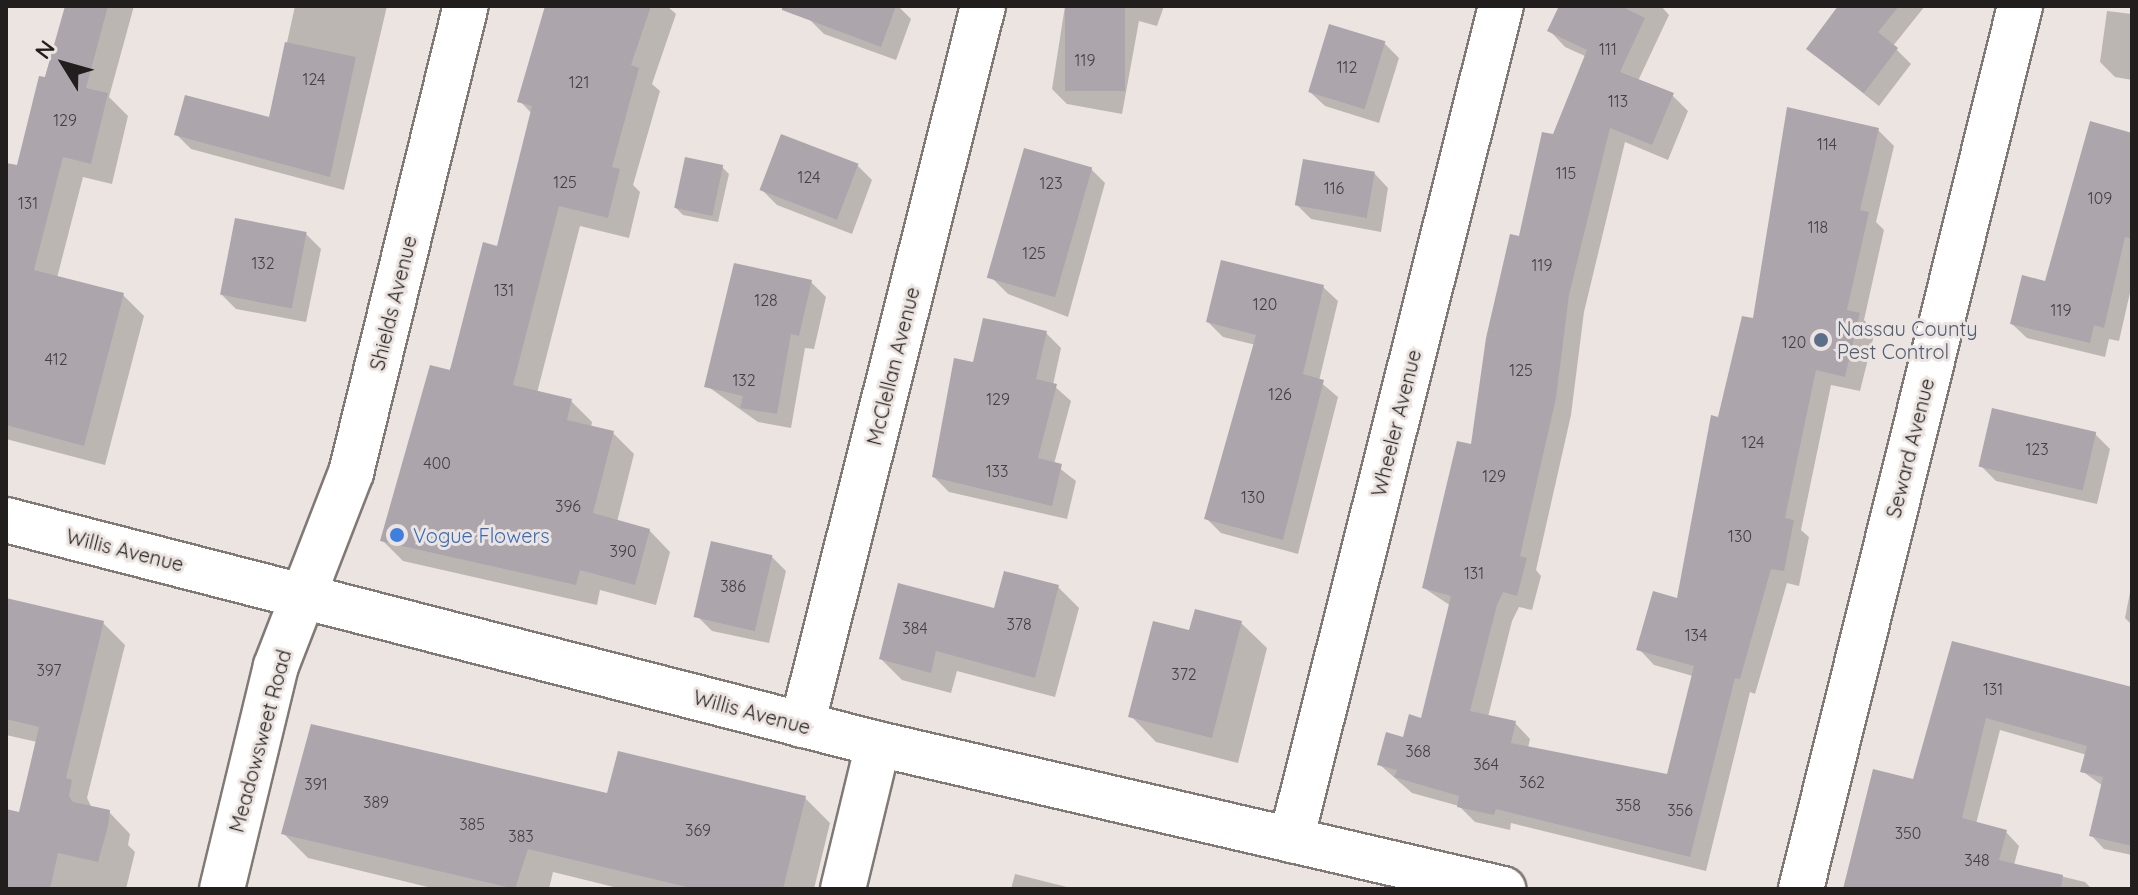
<!DOCTYPE html>
<style>
body{margin:0}
#map{position:relative;width:2138px;height:895px;overflow:hidden;background:#ece4e0;font-family:Quicksand,sans-serif}
div>[style]{position:absolute}
.shadow>*{inset:0;background:#0003}
.building>*{inset:0;background:#aca6ac;transform-origin:0 0}
.roads{filter:drop-shadow(2px 0 #807976) drop-shadow(-2px 0 #807976) drop-shadow(0 2px #807976) drop-shadow(0 -2px #807976)}
.minor>*{height:44px;margin:-22px;padding:0 22px;transform-origin:22px;border-radius:22px;background:#fff}
.major>*{height:44px;margin:-22px;padding:0 22px;transform-origin:22px;border-radius:22px;background:#fff}
.dots>*{width:22px;height:22px;translate:-50% -50%;box-sizing:border-box;border:4px solid #ece4e0;border-radius:50%}
span{translate:-50% -50%;white-space:nowrap;text-align:center;line-height:1.15;-webkit-text-stroke:6px #ece4e0;paint-order:stroke}
.number-label{font-size:16px;color:#444041}
.number-label span{-webkit-text-stroke-width:0}
.street-label{font-size:20px;color:#211e1d}
.service-label{font-size:20px;color:#4e5e75}
.left{translate:0 -50%;text-align:left}
.shop-label{font-size:20px;color:#366cbe}
.frame{position:absolute;inset:0;border:8px solid #211e1d;pointer-events:none}
.north{position:absolute;left:24px;top:24px;width:80px;height:80px;-webkit-text-stroke:6px #ece4e0;paint-order:stroke;rotate:307deg;font-size:22px;font-weight:700;line-height:32px;text-align:center;color:#211e1d}
.north::after{content:'';display:block;margin:auto;width:28px;height:36px;background:#211e1d;clip-path:polygon(50% 0,100% 100%,50% 72%,0 100%)}
</style>
<div id="map">
<div class="shadow">
<div style="clip-path:polygon(66px 6px,134px 6px,109px 97px,128px 116px,112px 184px,83px 177px,57px 278px,123px 295px,144px 316px,105px 465px,6px 439px,6px 165px,18px 168px)"></div>
<div style="clip-path:polygon(295px 6px,387px 6px,344px 190px,191px 149px,177px 135px,270px 120px)"></div>
<div style="clip-path:polygon(548px 6px,667px 6px,676px 14px,652px 84px,660px 91px,633px 185px,640px 192px,629px 238px,580px 226px,537px 393px,571px 401px,592px 422px,591px 428px,613px 433px,634px 454px,617px 522px,649px 530px,670px 552px,656px 605px,600px 590px,597px 605px,403px 561px,382px 540px,498px 249px,532px 114px,520px 101px)"></div>
<div style="clip-path:polygon(814px 6px,898px 6px,911px 19px,896px 60px,824px 34px,809px 19px)"></div>
<div style="clip-path:polygon(1065px 6px,1164px 6px,1157px 26px,1139px 21px,1122px 114px,1067px 104px,1052px 89px)"></div>
<div style="clip-path:polygon(1561px 6px,1661px 6px,1669px 15px,1638px 81px,1672px 95px,1688px 111px,1668px 160px,1625px 142px,1584px 312px,1571px 415px,1536px 570px,1541px 576px,1532px 610px,1519px 607px,1512px 621px,1488px 717px,1515px 723px,1530px 739px,1528px 748px,1669px 777px,1693px 676px,1654px 665px,1639px 649px,1679px 600px,1720px 419px,1755px 321px,1878px 130px,1894px 146px,1876px 222px,1884px 230px,1864px 320px,1875px 331px,1860px 391px,1831px 385px,1801px 530px,1809px 537px,1799px 586px,1787px 583px,1755px 694px,1750px 692px,1706px 871px,1511px 823px,1510px 830px,1475px 822px,1459px 806px,1412px 793px,1379px 764px,1422px 720px,1451px 606px,1424px 588px,1473px 447px,1520px 239px,1587px 57px,1565px 47px,1550px 31px)"></div>
<div style="clip-path:polygon(1841px 6px,1925px 6px,1893px 46px,1911px 64px,1879px 106px,1808px 49px)"></div>
<div style="clip-path:polygon(2107px 11px,2132px 14px,2132px 80px,2115px 77px,2100px 62px)"></div>
<div style="clip-path:polygon(1384px 43px,1399px 58px,1379px 123px,1325px 106px,1310px 92px)"></div>
<div style="clip-path:polygon(2132px 135px,2132px 284px,2119px 341px,2109px 339px,2105px 357px,2027px 338px,2012px 324px,2046px 283px)"></div>
<div style="clip-path:polygon(857px 165px,872px 180px,852px 234px,777px 205px,762px 190px)"></div>
<div style="clip-path:polygon(722px 167px,729px 174px,718px 222px,683px 215px,676px 208px)"></div>
<div style="clip-path:polygon(1090px 168px,1105px 183px,1068px 317px,1008px 294px,993px 279px)"></div>
<div style="clip-path:polygon(1374px 173px,1388px 188px,1381px 232px,1311px 219px,1296px 204px)"></div>
<div style="clip-path:polygon(306px 234px,321px 249px,306px 322px,236px 309px,221px 294px)"></div>
<div style="clip-path:polygon(811px 282px,826px 297px,814px 349px,805px 348px,791px 428px,758px 422px,707px 386px)"></div>
<div style="clip-path:polygon(1323px 287px,1338px 301px,1319px 381px,1338px 397px,1298px 554px,1221px 533px,1207px 519px,1256px 345px,1223px 337px,1208px 322px)"></div>
<div style="clip-path:polygon(1046px 333px,1061px 348px,1053px 385px,1071px 401px,1054px 464px,1076px 481px,1067px 519px,949px 492px,934px 477px,974px 365px)"></div>
<div style="clip-path:polygon(2095px 434px,2110px 449px,2097px 504px,1996px 481px,1981px 466px)"></div>
<div style="clip-path:polygon(771px 556px,786px 571px,769px 643px,712px 631px,697px 616px)"></div>
<div style="clip-path:polygon(2132px 582px,2132px 625px,2125px 618px)"></div>
<div style="clip-path:polygon(1058px 587px,1079px 608px,1055px 697px,957px 671px,951px 693px,902px 680px,881px 659px)"></div>
<div style="clip-path:polygon(6px 600px,103px 623px,125px 645px,87px 798px,92px 808px,109px 812px,130px 834px,128px 845px,135px 852px,126px 889px,6px 889px,37px 742px,6px 735px)"></div>
<div style="clip-path:polygon(1241px 623px,1267px 648px,1238px 763px,1156px 742px,1131px 716px,1191px 633px)"></div>
<div style="clip-path:polygon(1953px 644px,2132px 689px,2132px 855px,2104px 849px,2091px 835px,2103px 786px,2082px 771px,2087px 755px,2000px 730px,1976px 824px,2006px 832px,2019px 846px,2014px 865px,2085px 882px,2092px 889px,1850px 889px,1914px 781px)"></div>
<div style="clip-path:polygon(609px 796px,805px 798px,830px 823px,814px 889px,622px 889px,553px 872px,549px 889px,436px 889px,308px 858px,283px 833px)"></div>
<div style="clip-path:polygon(1015px 874px,1075px 889px,1011px 889px)"></div>
</div>
<div class="building">
<div style="clip-path:polygon(65px 6px,108px 6px,86px 88px,108px 93px,91px 164px,63px 157px,34px 270px,124px 293px,84px 446px,6px 425px,6px 163px,17px 165px,39px 76px,45px 77px)"></div>
<div style="clip-path:polygon(545px 6px,651px 6px,631px 65px,639px 68px,612px 167px,620px 169px,608px 218px,559px 206px,513px 385px,572px 399px,567px 420px,614px 431px,593px 513px,650px 529px,635px 585px,580px 570px,576px 585px,380px 541px,430px 365px,450px 370px,483px 242px,497px 246px,532px 106px,517px 102px)"></div>
<div style="clip-path:polygon(782px 6px,896px 6px,881px 47px,782px 10px)"></div>
<div style="left:1065px;top:6px;width:60px;height:85px"></div>
<div style="clip-path:polygon(1559px 6px,1621px 6px,1645px 18px,1620px 72px,1674px 93px,1652px 145px,1610px 128px,1569px 295px,1556px 398px,1520px 556px,1527px 558px,1517px 596px,1503px 592px,1497px 605px,1470px 711px,1516px 721px,1511px 743px,1667px 774px,1694px 666px,1636px 650px,1653px 591px,1677px 598px,1711px 415px,1718px 417px,1742px 316px,1753px 318px,1787px 107px,1879px 128px,1860px 210px,1869px 212px,1847px 310px,1860px 313px,1845px 377px,1816px 370px,1785px 518px,1794px 520px,1784px 571px,1771px 569px,1740px 679px,1735px 678px,1690px 857px,1496px 809px,1494px 815px,1457px 807px,1459px 796px,1394px 777px,1397px 770px,1377px 765px,1386px 732px,1403px 737px,1409px 714px,1421px 718px,1451px 596px,1422px 588px,1457px 441px,1471px 444px,1486px 338px,1510px 234px,1519px 236px,1542px 132px,1553px 134px,1587px 50px,1547px 31px)"></div>
<div style="clip-path:polygon(1838px 6px,1899px 6px,1878px 32px,1898px 48px,1864px 93px,1806px 49px)"></div>
<div style="left:1329px;top:24px;width:59px;height:71px;rotate:17deg"></div>
<div style="clip-path:polygon(285px 42px,356px 57px,330px 177px,174px 135px,185px 95px,269px 117px)"></div>
<div style="clip-path:polygon(2090px 121px,2132px 133px,2132px 239px,2125px 237px,2104px 328px,2094px 325px,2090px 343px,2010px 324px,2022px 275px,2045px 281px)"></div>
<div style="left:781px;top:134px;width:83px;height:60px;rotate:21deg"></div>
<div style="left:1024px;top:148px;width:71px;height:135px;rotate:16deg"></div>
<div style="left:685px;top:157px;width:39px;height:52px;rotate:12deg"></div>
<div style="left:1303px;top:159px;width:73px;height:47px;rotate:10deg"></div>
<div style="left:235px;top:218px;width:73px;height:78px;rotate:11deg"></div>
<div style="clip-path:polygon(1221px 260px,1324px 285px,1303px 374px,1324px 380px,1283px 540px,1204px 519px,1256px 335px,1206px 322px)"></div>
<div style="clip-path:polygon(734px 263px,812px 280px,799px 336px,791px 334px,777px 414px,740px 408px,743px 396px,704px 387px)"></div>
<div style="clip-path:polygon(983px 318px,1047px 331px,1036px 379px,1057px 384px,1038px 458px,1062px 464px,1052px 506px,932px 477px,954px 358px,973px 362px)"></div>
<div style="left:1992px;top:408px;width:107px;height:60px;rotate:13deg"></div>
<div style="left:711px;top:541px;width:63px;height:78px;rotate:13deg"></div>
<div style="clip-path:polygon(1004px 571px,1059px 585px,1035px 678px,936px 651px,931px 673px,879px 659px,898px 583px,994px 608px)"></div>
<div style="clip-path:polygon(6px 598px,104px 621px,66px 778px,72px 780px,69px 796px,73px 802px,110px 810px,108px 826px,98px 862px,58px 853px,50px 889px,6px 889px,6px 809px,19px 812px,39px 727px,6px 719px)"></div>
<div style="clip-path:polygon(1195px 609px,1242px 621px,1212px 738px,1128px 717px,1153px 621px,1189px 630px)"></div>
<div style="clip-path:polygon(1952px 641px,2132px 687px,2132px 846px,2089px 836px,2103px 777px,2080px 772px,2087px 746px,1986px 718px,1962px 818px,2007px 830px,1999px 860px,2063px 875px,2061px 889px,1843px 889px,1873px 769px,1913px 779px)"></div>
<div style="clip-path:polygon(311px 724px,607px 793px,618px 751px,806px 796px,783px 889px,695px 889px,528px 849px,515px 889px,281px 834px)"></div>
</div>
<div class="roads">
<div class="minor">
<div style="left:802px;top:725px;width:741px;rotate:-75.87deg"></div>
<div style="left:1291px;top:840px;width:860px;rotate:-75.87deg"></div>
<div style="left:222px;top:889px;width:229px;rotate:-76.4deg"></div>
<div style="left:276px;top:666px;width:207px;rotate:-68.8deg"></div>
<div style="left:351px;top:473px;width:481px;rotate:-76.2deg"></div>
<div style="left:843px;top:889px;width:149px;rotate:-76.4deg"></div>
<div style="left:1801px;top:889px;width:910px;rotate:-76.07deg"></div>
</div>
<div class="major">
<div style="left:6px;top:520px;width:900px;rotate:14.41deg"></div>
<div style="left:878px;top:744px;width:642px;rotate:13.06deg"></div>
</div>
</div>
<div class="dots">
<div style="left:1821px;top:340px;background:#5c6f8a"></div>
<div style="left:397px;top:535px;background:#3f7fe0"></div>
</div>
<div class="number-label">
<span style="left:1608px;top:49px">111</span>
<span style="left:1085px;top:60px">119</span>
<span style="left:1347px;top:67px">112</span>
<span style="left:314px;top:79px">124</span>
<span style="left:579px;top:82px">121</span>
<span style="left:1618px;top:101px">113</span>
<span style="left:65px;top:120px">129</span>
<span style="left:1827px;top:144px">114</span>
<span style="left:1566px;top:173px">115</span>
<span style="left:809px;top:177px">124</span>
<span style="left:565px;top:182px">125</span>
<span style="left:1051px;top:183px">123</span>
<span style="left:1334px;top:188px">116</span>
<span style="left:2100px;top:198px">109</span>
<span style="left:28px;top:203px">131</span>
<span style="left:1818px;top:227px">118</span>
<span style="left:1034px;top:253px">125</span>
<span style="left:263px;top:263px">132</span>
<span style="left:1542px;top:265px">119</span>
<span style="left:504px;top:290px">131</span>
<span style="left:766px;top:300px">128</span>
<span style="left:1265px;top:304px">120</span>
<span style="left:2061px;top:310px">119</span>
<span style="left:1794px;top:342px">120</span>
<span style="left:56px;top:359px">412</span>
<span style="left:1521px;top:370px">125</span>
<span style="left:744px;top:380px">132</span>
<span style="left:1280px;top:394px">126</span>
<span style="left:998px;top:399px">129</span>
<span style="left:1753px;top:442px">124</span>
<span style="left:2037px;top:449px">123</span>
<span style="left:437px;top:463px">400</span>
<span style="left:997px;top:471px">133</span>
<span style="left:1494px;top:476px">129</span>
<span style="left:1253px;top:497px">130</span>
<span style="left:568px;top:506px">396</span>
<span style="left:1740px;top:536px">130</span>
<span style="left:623px;top:551px">390</span>
<span style="left:1474px;top:573px">131</span>
<span style="left:733px;top:586px">386</span>
<span style="left:1019px;top:624px">378</span>
<span style="left:915px;top:628px">384</span>
<span style="left:1696px;top:635px">134</span>
<span style="left:49px;top:670px">397</span>
<span style="left:1184px;top:674px">372</span>
<span style="left:1993px;top:689px">131</span>
<span style="left:1418px;top:751px">368</span>
<span style="left:1486px;top:764px">364</span>
<span style="left:1532px;top:782px">362</span>
<span style="left:316px;top:784px">391</span>
<span style="left:376px;top:802px">389</span>
<span style="left:1628px;top:805px">358</span>
<span style="left:1680px;top:810px">356</span>
<span style="left:472px;top:824px">385</span>
<span style="left:698px;top:830px">369</span>
<span style="left:1908px;top:833px">350</span>
<span style="left:521px;top:836px">383</span>
<span style="left:1977px;top:860px">348</span>
</div>
<div class="street-label">
<span style="left:393px;top:303px;rotate:-76deg">Shields Avenue</span>
<span style="left:893px;top:366px;rotate:-76deg">McClellan Avenue</span>
<span style="left:1396px;top:423px;rotate:-76deg">Wheeler Avenue</span>
<span style="left:1910px;top:448px;rotate:-76deg">Seward Avenue</span>
<span style="left:125px;top:550px;rotate:14deg">Willis Avenue</span>
<span style="left:752px;top:712px;rotate:15deg">Willis Avenue</span>
<span style="left:260px;top:741px;rotate:-75deg">Meadowsweet Road</span>
</div>
<div class="service-label">
<span class="left" style="left:1837px;top:340px">Nassau County<br>Pest Control</span>
</div>
<div class="shop-label">
<span class="left" style="left:413px;top:535px">Vogue Flowers</span>
</div>
<div class="frame"></div>
<div class="north">N</div>
</div>
